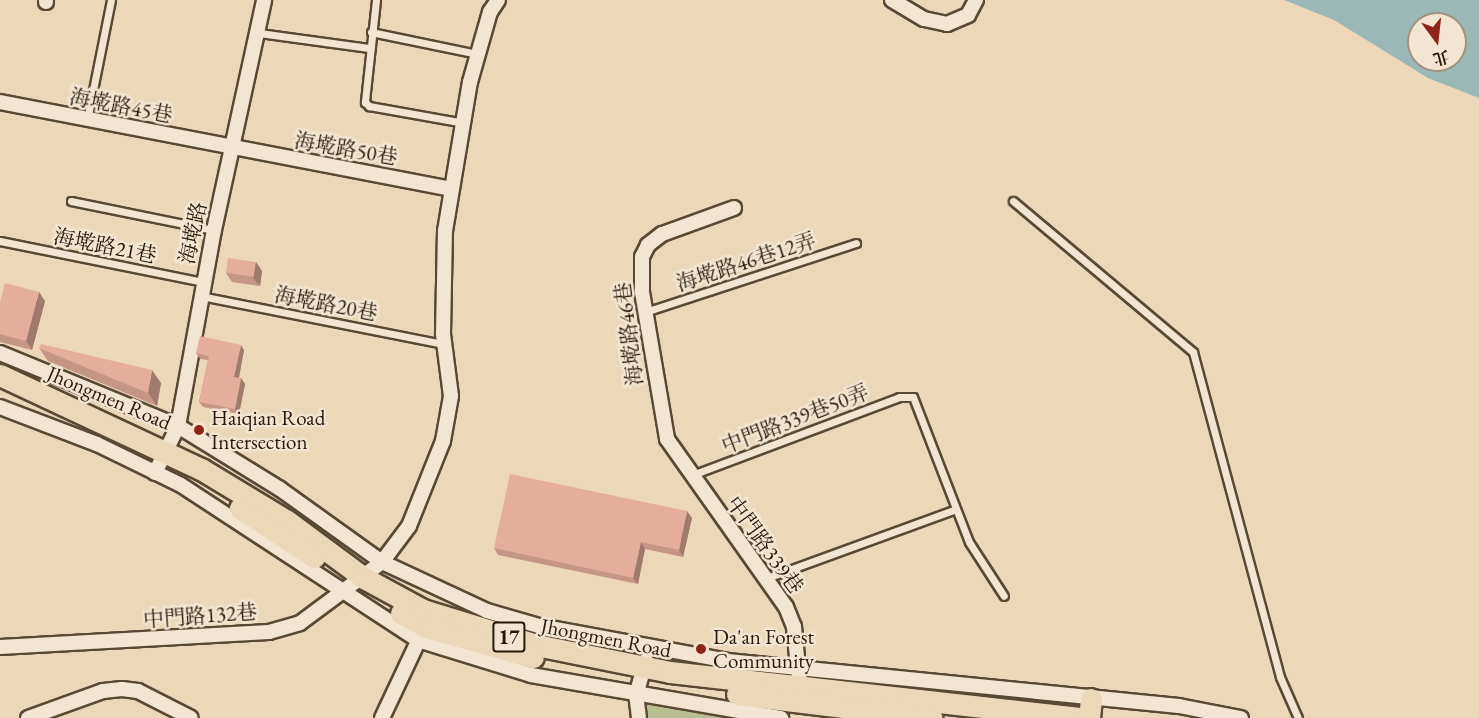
<!DOCTYPE html>
<meta charset="utf-8">
<style>
body{margin:0}
#map{position:relative;width:1479px;height:718px;overflow:hidden;background:#ecd7b9;font-family:"EB Garamond","Noto Serif TC",serif}
div>[style]{position:absolute}
.green>*{inset:0;background:#b7be90}
.water>*{inset:0;background:#9ab8b6}
.roads{filter:drop-shadow(2px 0 #594834) drop-shadow(-2px 0 #594834) drop-shadow(0 2px #594834) drop-shadow(0 -2px #594834)}
.service>*{height:7px;margin:-3.5px;padding:0 3.5px;transform-origin:3.5px;border-radius:3.5px;background:#f3e5d2}
.minor>*{height:14px;margin:-7px;padding:0 7px;transform-origin:7px;border-radius:7px;background:#f3e5d2}
.primary>*{height:21px;margin:-10.5px;padding:0 10.5px;transform-origin:10.5px;border-radius:10.5px;background:#ecd7b9}
.wall>*{inset:0;background:#c59686}
.shaded-wall>*{inset:0;background:#a07a6d}
.building>*{inset:0;background:#e5ae9c;transform-origin:0 0}
.dots>*{width:16px;height:16px;translate:-50% -50%;box-sizing:border-box;border:3px solid #f3e5d2;border-radius:50%}
span{translate:-50% -50%;white-space:nowrap;text-align:center;line-height:1.15;-webkit-text-stroke:5px #f3e5d2;paint-order:stroke}
.shield-label span{padding:2px 4px;background:#f3e5d2;border:2px solid;border-radius:4px;-webkit-text-stroke-width:0}
.shield-label{font-size:20px;color:#281807;font-weight:700}
.street-label{font-size:21px;color:#281807}
.poi-label{font-size:21px;color:#281807}
.left{translate:0 -50%;text-align:left}
.north{position:absolute;left:1407px;top:12px;width:60px;height:60px;box-sizing:border-box;background:#f3e5d2;border:2px solid #a29381;border-radius:50%;rotate:165deg;font-size:16px;font-weight:700;line-height:24px;text-align:center;color:#281807}
.north::after{content:'';display:block;margin:auto;width:21px;height:27px;background:#8f2418;clip-path:polygon(50% 0,100% 100%,50% 72%,0 100%)}
</style>
<div id="map">
<div class="green">
<div style="clip-path:polygon(645px 702px,737px 718px,648px 718px)"></div>
</div>
<div class="water">
<div style="clip-path:polygon(evenodd,1284px 0,1479px 0,1479px 98px,1428px 78px,1334px 20px,1284px 0,1419px 24px,1455px 24px,1455px 60px,1419px 60px,1419px 24px)"></div>
</div>
<div class="roads">
<div class="service">
<div style="left:376px;top:0;width:103px;rotate:96.2deg"></div>
<div style="left:365px;top:102px;width:6px;rotate:45deg"></div>
<div style="left:369px;top:106px;width:97px;rotate:10.1deg"></div>
<div style="left:371px;top:32px;width:108px;rotate:11.7deg"></div>
<div style="left:259px;top:33px;width:111px;rotate:7.8deg"></div>
<div style="left:87px;top:120px;width:122px;rotate:-78.7deg"></div>
<div style="left:71px;top:201px;width:146px;rotate:11.5deg"></div>
<div style="left:1013px;top:201px;width:235px;rotate:40deg"></div>
<div style="left:1193px;top:352px;width:336px;rotate:75deg"></div>
<div style="left:1280px;top:677px;width:45px;rotate:66.3deg"></div>
<div style="left:0;top:241px;width:208px;rotate:11.4deg"></div>
<div style="left:201px;top:296px;width:248px;rotate:11.2deg"></div>
<div style="left:645px;top:312px;width:222px;rotate:-18.1deg"></div>
<div style="left:692px;top:475px;width:221px;rotate:-20.6deg"></div>
<div style="left:899px;top:397px;width:14px"></div>
<div style="left:913px;top:397px;width:155px;rotate:68.9deg"></div>
<div style="left:969px;top:542px;width:64px;rotate:57.1deg"></div>
<div style="left:764px;top:579px;width:204px;rotate:-20deg"></div>
</div>
<div class="minor">
<div style="left:892px;top:0;width:37px;rotate:31deg"></div>
<div style="left:924px;top:19px;width:24px;rotate:12deg"></div>
<div style="left:947px;top:24px;width:23px;rotate:-23deg"></div>
<div style="left:968px;top:15px;width:17px;rotate:-62deg"></div>
<div style="left:46px;top:2px;width:2px;rotate:-90deg"></div>
<div style="left:0;top:102px;width:460px;rotate:10.9deg"></div>
<div style="left:734px;top:208px;width:77px;rotate:160.1deg"></div>
<div style="left:662px;top:234px;width:18px;rotate:142deg"></div>
<div style="left:648px;top:245px;width:13px;rotate:117deg"></div>
<div style="left:642px;top:257px;width:35px;rotate:90deg"></div>
<div style="left:642px;top:292px;width:149px;rotate:80.3deg"></div>
<div style="left:667px;top:439px;width:206px;rotate:54.7deg"></div>
<div style="left:786px;top:607px;width:22px;rotate:68deg"></div>
<div style="left:794px;top:627px;width:50px;rotate:84.3deg"></div>
<div style="left:0;top:353px;width:192px;rotate:22.3deg"></div>
<div style="left:178px;top:426px;width:120px;rotate:31.7deg"></div>
<div style="left:280px;top:489px;width:125px;rotate:35.6deg"></div>
<div style="left:382px;top:562px;width:116px;rotate:25deg"></div>
<div style="left:487px;top:611px;width:54px;rotate:16.1deg"></div>
<div style="left:539px;top:626px;width:192px;rotate:10.5deg"></div>
<div style="left:728px;top:661px;width:453px;rotate:5.7deg"></div>
<div style="left:1179px;top:706px;width:63px;rotate:11deg"></div>
<div style="left:0;top:407px;width:104px;rotate:20.9deg"></div>
<div style="left:97px;top:444px;width:93px;rotate:26deg"></div>
<div style="left:181px;top:485px;width:283px;rotate:33.2deg"></div>
<div style="left:418px;top:640px;width:118px;rotate:17.2deg"></div>
<div style="left:531px;top:675px;width:254px;rotate:9.8deg"></div>
<div style="left:155px;top:473px;width:52px;rotate:-63.9deg"></div>
<div style="left:178px;top:426px;width:199px;rotate:-79.6deg"></div>
<div style="left:214px;top:230px;width:235px;rotate:-77.7deg"></div>
<div style="left:0;top:647px;width:269px;rotate:-3.2deg"></div>
<div style="left:269px;top:632px;width:32px;rotate:-16deg"></div>
<div style="left:300px;top:623px;width:102px;rotate:-36.6deg"></div>
<div style="left:382px;top:562px;width:45px;rotate:-53.1deg"></div>
<div style="left:409px;top:526px;width:92px;rotate:-68.2deg"></div>
<div style="left:443px;top:441px;width:46px;rotate:-79.9deg"></div>
<div style="left:451px;top:396px;width:63px;rotate:-97.4deg"></div>
<div style="left:443px;top:334px;width:103px;rotate:-88.9deg"></div>
<div style="left:445px;top:231px;width:151px;rotate:-80.5deg"></div>
<div style="left:470px;top:82px;width:73px;rotate:-74.1deg"></div>
<div style="left:490px;top:12px;width:14px;rotate:-56deg"></div>
<div style="left:28px;top:718px;width:80px;rotate:-19.8deg"></div>
<div style="left:103px;top:691px;width:19px;rotate:-6deg"></div>
<div style="left:122px;top:689px;width:16px;rotate:7deg"></div>
<div style="left:138px;top:691px;width:59px;rotate:27deg"></div>
<div style="left:382px;top:718px;width:94px;rotate:-64.8deg"></div>
<div style="left:639px;top:718px;width:23px;rotate:-97deg"></div>
<div style="left:636px;top:695px;width:36px;rotate:-74deg"></div>
</div>
<div class="primary">
<div style="left:0;top:375px;width:222px;rotate:25.1deg"></div>
<div style="left:201px;top:469px;width:100px;rotate:31.2deg"></div>
<div style="left:287px;top:521px;width:96px;rotate:36.5deg"></div>
<div style="left:364px;top:578px;width:67px;rotate:28.5deg"></div>
<div style="left:423px;top:610px;width:118px;rotate:17.2deg"></div>
<div style="left:536px;top:645px;width:137px;rotate:11.4deg"></div>
<div style="left:670px;top:672px;width:412px;rotate:6.4deg"></div>
<div style="left:240px;top:508px;width:89px;rotate:33.5deg"></div>
<div style="left:401px;top:613px;width:29px;rotate:29deg"></div>
<div style="left:426px;top:627px;width:111px;rotate:15.7deg"></div>
<div style="left:737px;top:694px;width:196px;rotate:7deg"></div>
<div style="left:1089px;top:718px;width:19px;rotate:-84deg"></div>
</div>
</div>
<div class="wall">
<div style="clip-path:polygon(256px 262px,262px 271px,260px 286px,232px 282px,226px 273px)"></div>
<div style="clip-path:polygon(45px 301px,32px 350px,0 342px,0 302px)"></div>
<div style="clip-path:polygon(39px 348px,161px 383px,157px 406px,48px 361px)"></div>
<div style="clip-path:polygon(244px 350px,239px 378px,241px 378px,245px 384px,239px 414px,203px 407px,199px 402px,208px 360px,200px 359px,196px 353px)"></div>
<div style="clip-path:polygon(692px 518px,683px 557px,645px 549px,638px 584px,498px 555px,494px 548px)"></div>
</div>
<div class="shaded-wall">
<div style="clip-path:polygon(256px 262px,262px 271px,260px 286px,253px 278px)"></div>
<div style="clip-path:polygon(39px 292px,45px 301px,32px 350px,26px 341px)"></div>
<div style="clip-path:polygon(241px 345px,244px 350px,238px 382px,234px 377px)"></div>
<div style="clip-path:polygon(152px 370px,161px 383px,157px 406px,148px 393px)"></div>
<div style="clip-path:polygon(241px 378px,245px 384px,239px 414px,235px 409px)"></div>
<div style="clip-path:polygon(687px 511px,692px 518px,683px 557px,679px 550px)"></div>
<div style="clip-path:polygon(641px 542px,645px 549px,638px 584px,633px 578px)"></div>
</div>
<div class="building">
<div style="left:228px;top:258px;width:28px;height:15px;rotate:8deg"></div>
<div style="clip-path:polygon(5px 283px,39px 292px,26px 341px,0 334px,0 302px)"></div>
<div style="clip-path:polygon(200px 336px,241px 345px,234px 377px,241px 378px,235px 409px,199px 402px,209px 356px,196px 353px)"></div>
<div style="clip-path:polygon(41px 344px,152px 370px,148px 393px,39px 348px)"></div>
<div style="clip-path:polygon(510px 474px,687px 511px,679px 550px,641px 542px,633px 578px,494px 548px)"></div>
</div>
<div class="dots">
<div style="left:199px;top:430px;background:#8f2418"></div>
<div style="left:701px;top:649px;background:#8f2418"></div>
</div>
<div class="shield-label">
<span style="left:509px;top:637px">17</span>
</div>
<div class="street-label">
<span style="left:121px;top:106px;rotate:11deg">海墘路45巷</span>
<span style="left:346px;top:149px;rotate:10deg">海墘路50巷</span>
<span style="left:193px;top:233px;rotate:-78deg">海墘路</span>
<span style="left:105px;top:246px;rotate:11deg">海墘路21巷</span>
<span style="left:746px;top:262px;rotate:-18deg">海墘路46巷12弄</span>
<span style="left:326px;top:304px;rotate:11deg">海墘路20巷</span>
<span style="left:629px;top:334px;rotate:-97deg">海墘路46巷</span>
<span style="left:109px;top:398px;rotate:23deg">Jhongmen Road</span>
<span style="left:795px;top:419px;rotate:-21deg">中門路339巷50弄</span>
<span style="left:765px;top:545px;rotate:54deg">中門路339巷</span>
<span style="left:200px;top:616px;rotate:-4deg">中門路132巷</span>
<span style="left:606px;top:638px;rotate:11deg">Jhongmen Road</span>
</div>
<div class="poi-label">
<span class="left" style="left:211px;top:430px">Haiqian Road<br>Intersection</span>
<span class="left" style="left:713px;top:649px">Da'an Forest<br>Community</span>
</div>
<div class="north">北</div>
</div>
